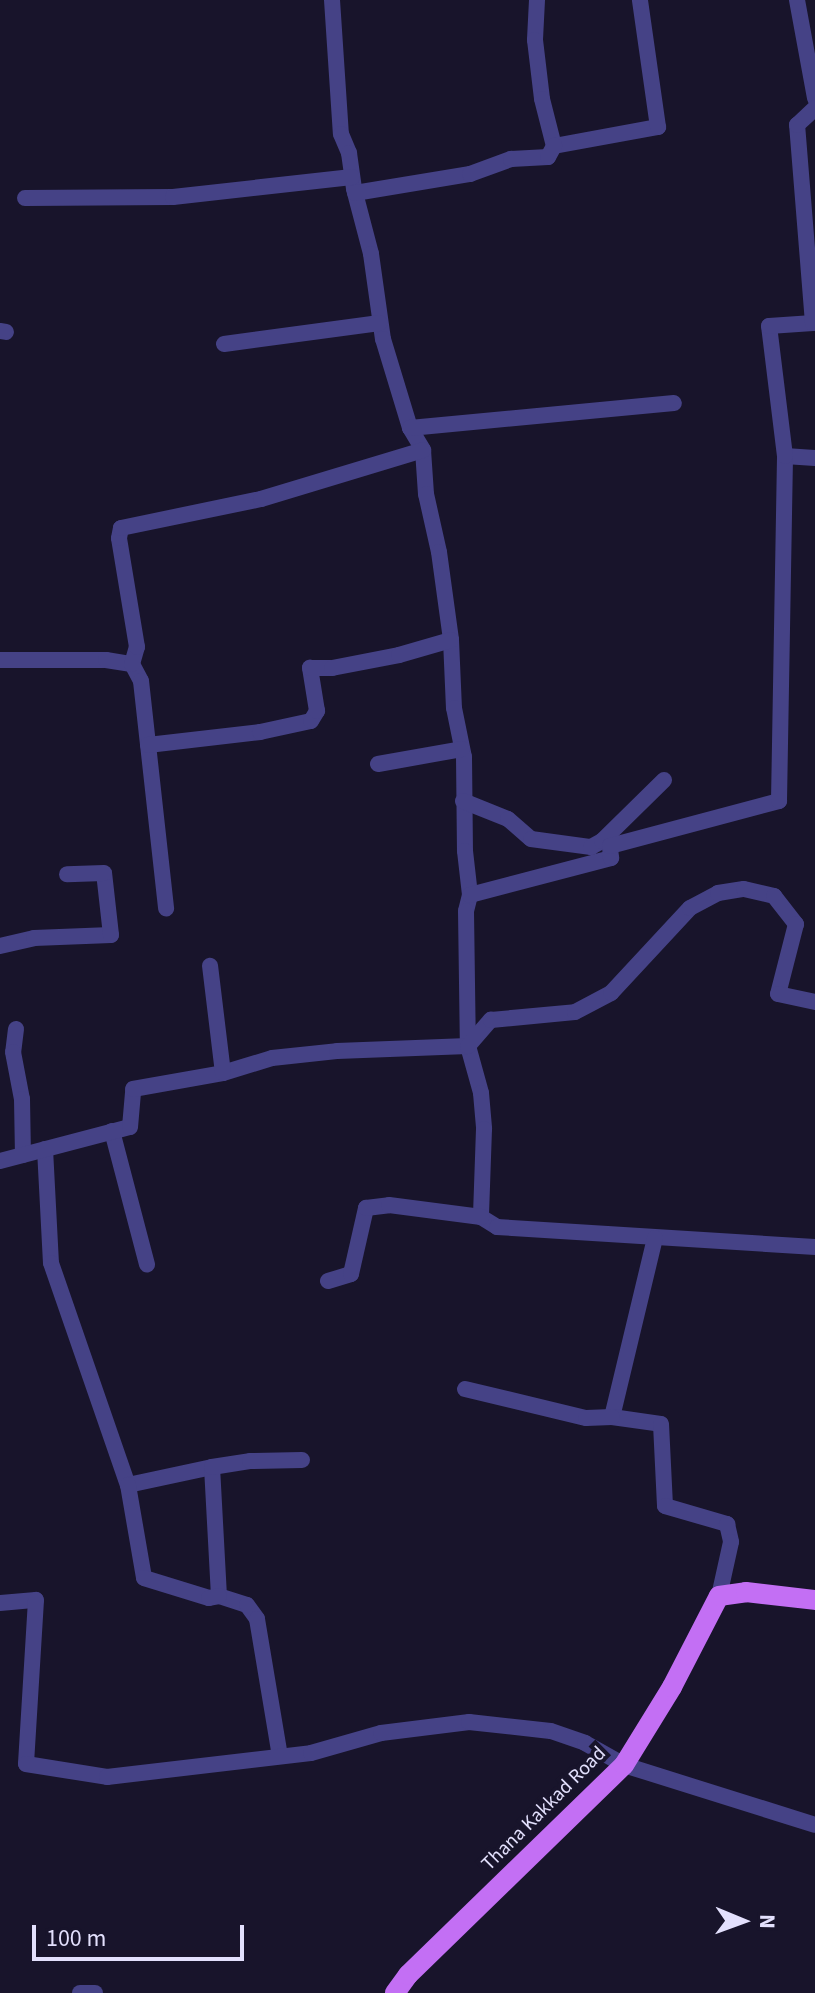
<!DOCTYPE html>
<style>
body{margin:0}
#map{position:relative;width:815px;height:1993px;overflow:hidden;background:#18142b;font-family:"Source Sans 3",sans-serif}
div>[style]{position:absolute}
.minor>*{height:16px;margin:-8px;padding:0 8px;transform-origin:8px;border-radius:8px;background:#454286}
.major>*{height:20px;margin:-10px;padding:0 10px;transform-origin:10px;border-radius:10px;background:#c36ff4}
span{translate:-50% -50%;white-space:nowrap;text-align:center;line-height:1.15;-webkit-text-stroke:8px #18142b;paint-order:stroke}
.street-label{font-size:20px;color:#e3e0fd}
.north{position:absolute;left:703px;top:1881px;width:80px;height:80px;-webkit-text-stroke:6px #18142b;paint-order:stroke;rotate:91deg;font-size:22px;font-weight:700;line-height:32px;text-align:center;color:#e3e0fd}
.north::after{content:'';display:block;margin:auto;width:28px;height:36px;background:#e3e0fd;clip-path:polygon(50% 0,100% 100%,50% 72%,0 100%)}
.scale{position:absolute;left:32px;top:1925px;width:212px;height:36px;box-sizing:border-box;border:4px solid #e3e0fd;border-top:0;padding-left:10px;font-size:24px;line-height:28px;white-space:nowrap;color:#e3e0fd;-webkit-text-stroke:6px #18142b;paint-order:stroke}
</style>
<div id="map">
<div class="minor">
<div style="left:332px;top:0;width:134px;rotate:86.2deg"></div>
<div style="left:341px;top:134px;width:21px;rotate:67deg"></div>
<div style="left:349px;top:153px;width:36px;rotate:82deg"></div>
<div style="left:354px;top:189px;width:67px;rotate:75.3deg"></div>
<div style="left:371px;top:254px;width:86px;rotate:82deg"></div>
<div style="left:383px;top:339px;width:93px;rotate:73.1deg"></div>
<div style="left:410px;top:428px;width:26px;rotate:59deg"></div>
<div style="left:423px;top:450px;width:44px;rotate:86.1deg"></div>
<div style="left:426px;top:494px;width:59px;rotate:77.4deg"></div>
<div style="left:439px;top:552px;width:89px;rotate:82.2deg"></div>
<div style="left:451px;top:640px;width:68px;rotate:87.5deg"></div>
<div style="left:454px;top:708px;width:50px;rotate:78.5deg"></div>
<div style="left:464px;top:757px;width:94px;rotate:89.4deg"></div>
<div style="left:465px;top:851px;width:44px;rotate:83.5deg"></div>
<div style="left:470px;top:895px;width:16px;rotate:104deg"></div>
<div style="left:466px;top:911px;width:135px;rotate:89.2deg"></div>
<div style="left:468px;top:1046px;width:49px;rotate:74.5deg"></div>
<div style="left:481px;top:1093px;width:36px;rotate:85deg"></div>
<div style="left:484px;top:1129px;width:88px;rotate:92deg"></div>
<div style="left:481px;top:1217px;width:19px;rotate:32deg"></div>
<div style="left:497px;top:1227px;width:319px;rotate:3.6deg"></div>
<div style="left:537px;top:0;width:40px;rotate:92.9deg"></div>
<div style="left:535px;top:40px;width:59px;rotate:83.2deg"></div>
<div style="left:542px;top:99px;width:49px;rotate:75.7deg"></div>
<div style="left:554px;top:146px;width:106px;rotate:-10.4deg"></div>
<div style="left:658px;top:127px;width:128px;rotate:-98.1deg"></div>
<div style="left:797px;top:0;width:100px;rotate:79.6deg"></div>
<div style="left:355px;top:193px;width:117px;rotate:-9.4deg"></div>
<div style="left:470px;top:174px;width:44px;rotate:-20.1deg"></div>
<div style="left:511px;top:159px;width:37px;rotate:-3deg"></div>
<div style="left:548px;top:157px;width:13px;rotate:-61deg"></div>
<div style="left:25px;top:198px;width:148px;rotate:-0.4deg"></div>
<div style="left:173px;top:197px;width:180px;rotate:-6.4deg"></div>
<div style="left:0;top:331px;width:6px;rotate:9deg"></div>
<div style="left:224px;top:344px;width:157px;rotate:-7.7deg"></div>
<div style="left:410px;top:428px;width:265px;rotate:-5.4deg"></div>
<div style="left:785px;top:456px;width:30px;rotate:4deg"></div>
<div style="left:0;top:660px;width:106px"></div>
<div style="left:106px;top:660px;width:26px;rotate:9deg"></div>
<div style="left:132px;top:664px;width:19px;rotate:62deg"></div>
<div style="left:141px;top:681px;width:229px;rotate:83.7deg"></div>
<div style="left:132px;top:664px;width:18px;rotate:-74deg"></div>
<div style="left:137px;top:647px;width:110px;rotate:-99.4deg"></div>
<div style="left:119px;top:538px;width:10px;rotate:-79deg"></div>
<div style="left:121px;top:528px;width:143px;rotate:-11.7deg"></div>
<div style="left:261px;top:499px;width:169px;rotate:-16.8deg"></div>
<div style="left:148px;top:745px;width:113px;rotate:-6.6deg"></div>
<div style="left:260px;top:732px;width:52px;rotate:-12.2deg"></div>
<div style="left:311px;top:721px;width:12px;rotate:-59deg"></div>
<div style="left:317px;top:711px;width:44px;rotate:-99.2deg"></div>
<div style="left:310px;top:668px;width:22px"></div>
<div style="left:332px;top:668px;width:68px;rotate:-11deg"></div>
<div style="left:399px;top:655px;width:54px;rotate:-16.1deg"></div>
<div style="left:378px;top:764px;width:85px;rotate:-10.1deg"></div>
<div style="left:463px;top:801px;width:48px;rotate:21.8deg"></div>
<div style="left:508px;top:819px;width:30px;rotate:41deg"></div>
<div style="left:531px;top:839px;width:61px;rotate:7.6deg"></div>
<div style="left:591px;top:847px;width:13px;rotate:-29deg"></div>
<div style="left:602px;top:841px;width:87px;rotate:-44.5deg"></div>
<div style="left:470px;top:895px;width:146px;rotate:-14.7deg"></div>
<div style="left:611px;top:858px;width:12px;rotate:-95deg"></div>
<div style="left:610px;top:846px;width:175px;rotate:-14.9deg"></div>
<div style="left:779px;top:801px;width:345px;rotate:-89deg"></div>
<div style="left:785px;top:456px;width:131px;rotate:-97deg"></div>
<div style="left:769px;top:326px;width:44px;rotate:-3.9deg"></div>
<div style="left:813px;top:323px;width:199px;rotate:-94.6deg"></div>
<div style="left:797px;top:125px;width:25px;rotate:-43deg"></div>
<div style="left:0;top:946px;width:35px;rotate:-13deg"></div>
<div style="left:34px;top:938px;width:77px;rotate:-2.2deg"></div>
<div style="left:111px;top:935px;width:62px;rotate:-96.4deg"></div>
<div style="left:104px;top:873px;width:37px;rotate:178deg"></div>
<div style="left:16px;top:1029px;width:23px;rotate:97deg"></div>
<div style="left:13px;top:1052px;width:48px;rotate:79.2deg"></div>
<div style="left:22px;top:1099px;width:56px;rotate:89deg"></div>
<div style="left:223px;top:1073px;width:51px;rotate:-17deg"></div>
<div style="left:272px;top:1058px;width:65px;rotate:-6.1deg"></div>
<div style="left:337px;top:1051px;width:131px;rotate:-2.2deg"></div>
<div style="left:468px;top:1046px;width:35px;rotate:-49deg"></div>
<div style="left:491px;top:1020px;width:84px;rotate:-5.4deg"></div>
<div style="left:575px;top:1012px;width:41px;rotate:-27.8deg"></div>
<div style="left:611px;top:993px;width:116px;rotate:-47.1deg"></div>
<div style="left:690px;top:908px;width:32px;rotate:-28deg"></div>
<div style="left:718px;top:893px;width:26px;rotate:-9deg"></div>
<div style="left:744px;top:889px;width:31px;rotate:13deg"></div>
<div style="left:774px;top:896px;width:36px;rotate:52deg"></div>
<div style="left:796px;top:924px;width:72px;rotate:104.4deg"></div>
<div style="left:778px;top:994px;width:38px;rotate:12deg"></div>
<div style="left:112px;top:1131px;width:138px;rotate:75.3deg"></div>
<div style="left:45px;top:1149px;width:114px;rotate:87deg"></div>
<div style="left:51px;top:1263px;width:235px;rotate:70.9deg"></div>
<div style="left:128px;top:1485px;width:86px;rotate:-12.1deg"></div>
<div style="left:212px;top:1467px;width:129px;rotate:86.9deg"></div>
<div style="left:219px;top:1596px;width:29px;rotate:18deg"></div>
<div style="left:247px;top:1605px;width:17px;rotate:54deg"></div>
<div style="left:257px;top:1619px;width:139px;rotate:80.5deg"></div>
<div style="left:0;top:1161px;width:134px;rotate:-14.7deg"></div>
<div style="left:130px;top:1127px;width:38px;rotate:-85deg"></div>
<div style="left:133px;top:1089px;width:91px;rotate:-10.1deg"></div>
<div style="left:223px;top:1073px;width:108px;rotate:-96.9deg"></div>
<div style="left:655px;top:1238px;width:184px;rotate:103.5deg"></div>
<div style="left:612px;top:1417px;width:49px;rotate:8.1deg"></div>
<div style="left:661px;top:1424px;width:82px;rotate:87.2deg"></div>
<div style="left:665px;top:1506px;width:65px;rotate:16.2deg"></div>
<div style="left:727px;top:1524px;width:18px;rotate:77deg"></div>
<div style="left:731px;top:1542px;width:55px;rotate:102.5deg"></div>
<div style="left:328px;top:1281px;width:24px;rotate:-17deg"></div>
<div style="left:351px;top:1274px;width:68px;rotate:-77.2deg"></div>
<div style="left:366px;top:1208px;width:23px;rotate:-7deg"></div>
<div style="left:389px;top:1205px;width:93px;rotate:7.4deg"></div>
<div style="left:465px;top:1389px;width:124px;rotate:13.5deg"></div>
<div style="left:586px;top:1418px;width:26px;rotate:-2deg"></div>
<div style="left:212px;top:1467px;width:38px;rotate:-9deg"></div>
<div style="left:250px;top:1461px;width:52px;rotate:-1.1deg"></div>
<div style="left:128px;top:1485px;width:94px;rotate:80.2deg"></div>
<div style="left:144px;top:1578px;width:68px;rotate:17.1deg"></div>
<div style="left:209px;top:1598px;width:10px;rotate:-11deg"></div>
<div style="left:0;top:1603px;width:36px;rotate:-5deg"></div>
<div style="left:36px;top:1600px;width:164px;rotate:93.5deg"></div>
<div style="left:26px;top:1764px;width:82px;rotate:9.1deg"></div>
<div style="left:107px;top:1777px;width:205px;rotate:-6.7deg"></div>
<div style="left:311px;top:1753px;width:73px;rotate:-15.9deg"></div>
<div style="left:381px;top:1733px;width:89px;rotate:-7.1deg"></div>
<div style="left:469px;top:1722px;width:82px;rotate:6.3deg"></div>
<div style="left:551px;top:1731px;width:36px;rotate:19deg"></div>
<div style="left:585px;top:1743px;width:45px;rotate:29.4deg"></div>
<div style="left:624px;top:1765px;width:200px;rotate:17.4deg"></div>
<div style="left:80px;top:1993px;width:15px"></div>
</div>
<div class="major">
<div style="left:395px;top:1993px;width:22px;rotate:-54deg"></div>
<div style="left:408px;top:1975px;width:301px;rotate:-44.2deg"></div>
<div style="left:624px;top:1765px;width:92px;rotate:-58.4deg"></div>
<div style="left:672px;top:1687px;width:102px;rotate:-62.7deg"></div>
<div style="left:719px;top:1596px;width:27px;rotate:-8deg"></div>
<div style="left:746px;top:1592px;width:69px;rotate:6.6deg"></div>
</div>
<div class="street-label">
<span style="left:544px;top:1809px;rotate:-45deg">Thana Kakkad Road</span>
</div>
<div class="north">N</div>
<div class="scale">100 m</div>
</div>
